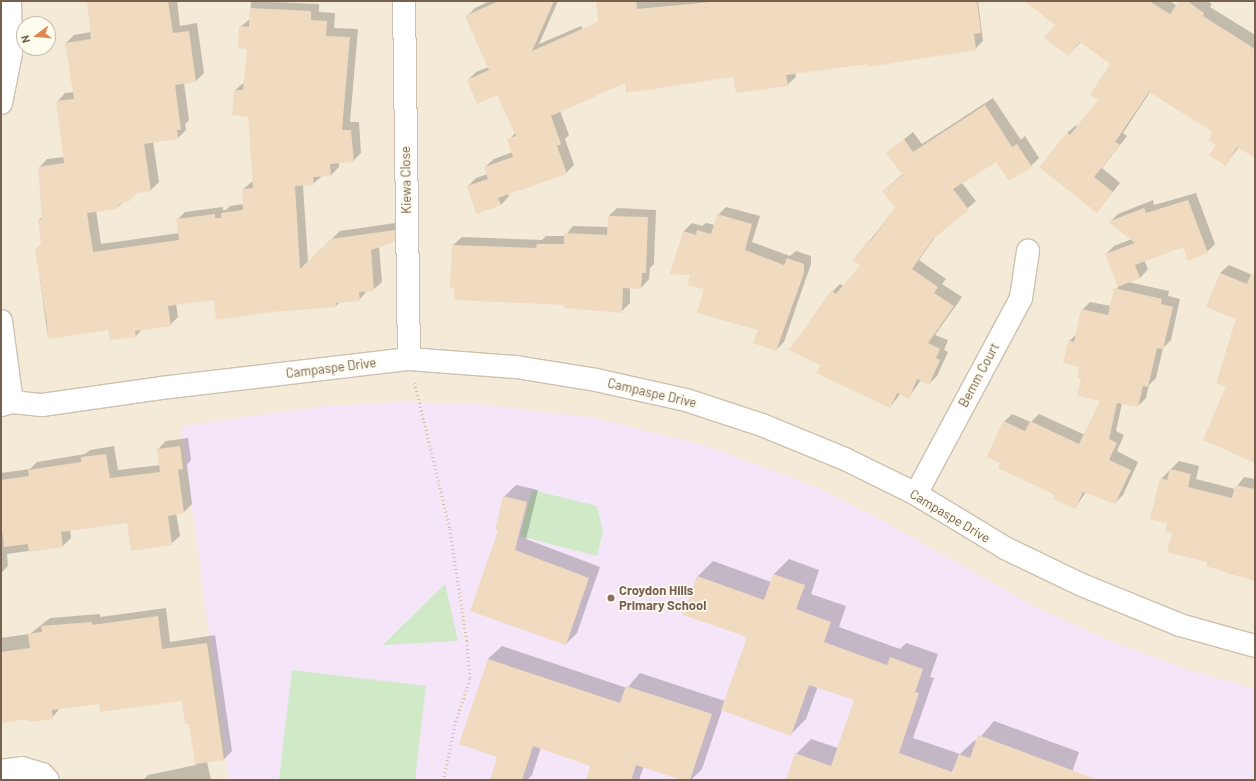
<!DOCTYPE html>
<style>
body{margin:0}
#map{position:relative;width:1256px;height:781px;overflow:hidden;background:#fcf7e9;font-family:Barlow,sans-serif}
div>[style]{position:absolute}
.residential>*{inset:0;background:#f3ead7}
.education>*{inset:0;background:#f4e5f8}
.green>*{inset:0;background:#d0e9c7}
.shadow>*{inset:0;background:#0003}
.building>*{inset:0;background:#f0dbc1}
.path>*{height:2.5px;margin-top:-1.25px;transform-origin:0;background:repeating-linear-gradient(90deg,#d5bea4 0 1px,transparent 0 4px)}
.roads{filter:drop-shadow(1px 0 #cdc0af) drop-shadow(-1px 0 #cdc0af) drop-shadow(0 1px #cdc0af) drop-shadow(0 -1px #cdc0af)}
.street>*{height:22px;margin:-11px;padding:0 11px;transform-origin:11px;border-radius:11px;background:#fff}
.dots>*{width:11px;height:11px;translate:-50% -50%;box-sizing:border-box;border:2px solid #fefbef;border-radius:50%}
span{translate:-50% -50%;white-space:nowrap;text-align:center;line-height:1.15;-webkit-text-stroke:3.5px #fefbef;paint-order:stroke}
.street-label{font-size:13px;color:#75614d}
.education-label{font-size:13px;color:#785e54;font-weight:700}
.left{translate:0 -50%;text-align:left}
.frame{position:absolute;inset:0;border:2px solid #75614d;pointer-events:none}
.north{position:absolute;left:16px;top:16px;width:40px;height:40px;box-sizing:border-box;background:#fefbef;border:1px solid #c7bdae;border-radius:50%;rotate:254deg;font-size:11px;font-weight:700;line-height:16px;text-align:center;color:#75614d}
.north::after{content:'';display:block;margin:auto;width:14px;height:18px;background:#df8854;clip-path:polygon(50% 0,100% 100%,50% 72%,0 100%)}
</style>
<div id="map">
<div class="residential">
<div style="clip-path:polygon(evenodd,1px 1px,1255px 1px,1255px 780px,1px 780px,1px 1px,24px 24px,48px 24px,48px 48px,24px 48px,24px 24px)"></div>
</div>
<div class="education">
<div style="clip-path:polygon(402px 402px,480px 404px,595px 418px,707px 446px,816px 487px,885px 522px,1037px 608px,1115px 643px,1195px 672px,1255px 689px,1255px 780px,229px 780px,181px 426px,325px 406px)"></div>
</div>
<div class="green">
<div style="clip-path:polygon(532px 490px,597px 506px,603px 531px,597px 556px,520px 536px)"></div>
<div style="clip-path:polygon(445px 584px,458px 641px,383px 645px)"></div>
<div style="clip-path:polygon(292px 670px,426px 686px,415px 780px,279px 780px)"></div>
</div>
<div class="shadow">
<div style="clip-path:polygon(88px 1px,177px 1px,180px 26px,197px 23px,204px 73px,196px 81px,184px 83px,189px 120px,185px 124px,186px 130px,178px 138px,153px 142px,159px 182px,151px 190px,137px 192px,116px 208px,96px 210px,101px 244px,179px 233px,177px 220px,185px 212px,223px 207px,223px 210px,226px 210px,230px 206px,244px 204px,243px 189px,253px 181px,249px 116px,235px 90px,245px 82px,249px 48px,240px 27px,250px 19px,251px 1px,319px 4px,319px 12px,335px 13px,334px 28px,358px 29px,350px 122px,359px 122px,361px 153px,353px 161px,339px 162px,339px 167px,331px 175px,322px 176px,313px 184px,303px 185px,308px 262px,340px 231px,402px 222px,403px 233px,394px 241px,379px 246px,382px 282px,373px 290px,367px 291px,359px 300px,341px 301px,336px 306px,215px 299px,176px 304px,178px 317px,170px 325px,142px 329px,136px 336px,109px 329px,48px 337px,36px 250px,42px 243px,39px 220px,43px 216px,39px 168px,47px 159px,64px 157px,57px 102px,65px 93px,74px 92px,66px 43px,74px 35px,91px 32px)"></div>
<div style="clip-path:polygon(490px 1px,558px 1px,539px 44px,581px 26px,606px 73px,597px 1px,978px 1px,983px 41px,975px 49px,795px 73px,796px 77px,787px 85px,734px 76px,626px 82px,560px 111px,569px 135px,565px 139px,574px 165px,566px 173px,508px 193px,509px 196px,501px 205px,468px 186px,476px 178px,488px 174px,485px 167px,494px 159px,513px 152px,509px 140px,515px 133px,498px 94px,468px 80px,476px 72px,489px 67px,467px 16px,475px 8px)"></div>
<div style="clip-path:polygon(1025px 1px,1170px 1px,1177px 6px,1180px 1px,1207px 1px,1212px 4px,1210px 7px,1255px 35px,1255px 157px,1239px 147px,1226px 164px,1214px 132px,1150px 92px,1123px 133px,1127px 136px,1102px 168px,1120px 183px,1097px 212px,1067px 133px,1076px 125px,1078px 127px,1100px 100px,1112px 64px,1081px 42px,1069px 55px,1056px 24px)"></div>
<div style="clip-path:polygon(993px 98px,1021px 140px,1025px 136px,1039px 158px,1031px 166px,997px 161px,962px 183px,976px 201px,938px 233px,919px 260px,946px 279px,942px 284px,962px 297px,935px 335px,948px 340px,944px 350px,948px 352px,937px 376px,929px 384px,921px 380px,909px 397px,900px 394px,890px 407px,832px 292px,840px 284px,844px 286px,862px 265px,855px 260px,896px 207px,883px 191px,903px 174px,887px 153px,913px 132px,922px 144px)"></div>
<div style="clip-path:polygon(1196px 193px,1215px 244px,1207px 252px,1183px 246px,1144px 260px,1148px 269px,1140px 278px,1128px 282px,1169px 291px,1168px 296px,1180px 299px,1171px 340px,1163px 348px,1156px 378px,1149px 385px,1146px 398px,1138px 406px,1122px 403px,1116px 431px,1124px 435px,1117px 451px,1138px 462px,1123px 495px,1115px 503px,1086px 492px,1075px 508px,1002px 462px,1004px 422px,1012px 414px,1031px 422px,1039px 414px,1085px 435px,1101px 401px,1082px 379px,1080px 366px,1069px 341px,1077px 334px,1082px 310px,1090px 302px,1111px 306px,1118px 286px,1106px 254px,1114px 246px,1132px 239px,1110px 222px,1118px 214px,1153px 200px,1154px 205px)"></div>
<div style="clip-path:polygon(726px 207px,760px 216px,752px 242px,790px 256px,796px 251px,811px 256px,811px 264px,784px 342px,776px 350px,759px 330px,705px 289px,691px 274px,684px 231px,692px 223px,702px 226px,706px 223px,715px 225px,718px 215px)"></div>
<div style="clip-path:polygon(617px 208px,656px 210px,654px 264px,650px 268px,649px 279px,641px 288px,630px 287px,630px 303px,621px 312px,566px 304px,453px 245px,462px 237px,542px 240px,546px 236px,565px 236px,573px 226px,608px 227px,609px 216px)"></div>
<div style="clip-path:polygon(1229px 265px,1255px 276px,1255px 462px,1227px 386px,1237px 318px,1220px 273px)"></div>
<div style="clip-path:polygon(188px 438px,191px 460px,187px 465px,192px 504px,184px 512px,176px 513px,180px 536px,171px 544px,128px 522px,70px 530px,71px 538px,63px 546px,7px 554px,8px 566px,1px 573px,1px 473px,30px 469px,37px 462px,85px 454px,90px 450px,114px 446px,118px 470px,160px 465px,158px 449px,166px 441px)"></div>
<div style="clip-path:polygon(1179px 461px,1199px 466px,1196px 479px,1235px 489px,1244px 477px,1255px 479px,1255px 580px,1228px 573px,1228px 570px,1173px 532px,1168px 522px,1161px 479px)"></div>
<div style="clip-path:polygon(516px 485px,538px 490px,526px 539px,600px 567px,577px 633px,566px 644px,500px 530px,504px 497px)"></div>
<div style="clip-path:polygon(789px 559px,819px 570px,811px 594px,846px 606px,839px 627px,900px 649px,906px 643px,938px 654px,930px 677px,934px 678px,913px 738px,960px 754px,975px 740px,977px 741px,994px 721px,1079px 752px,1071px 775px,1079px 780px,787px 780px,796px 754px,811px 739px,838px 748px,855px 700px,818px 686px,806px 719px,791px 734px,722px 710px,702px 769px,691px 780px,644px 766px,639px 780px,587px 780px,591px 765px,541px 747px,532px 775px,527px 780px,494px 780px,498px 756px,488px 659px,502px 646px,627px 688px,640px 673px,725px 701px,748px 637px,684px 614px,698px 576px,713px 561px,771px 582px,774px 574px)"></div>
<div style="clip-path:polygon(166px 608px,170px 642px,215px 635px,232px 751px,224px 759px,207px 762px,211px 780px,143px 780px,148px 775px,196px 765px,190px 722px,183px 700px,100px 703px,60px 708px,52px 718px,29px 718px,1px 722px,1px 638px,30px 634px,50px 618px,100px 614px,100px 617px)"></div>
</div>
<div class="building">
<div style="clip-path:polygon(87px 1px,168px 1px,173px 33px,189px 31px,196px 82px,175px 85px,181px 130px,177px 130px,178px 139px,144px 144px,151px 191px,137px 193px,128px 202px,119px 204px,117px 209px,87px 213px,93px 252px,179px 240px,176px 219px,215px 214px,215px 218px,221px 218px,221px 213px,243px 210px,242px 189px,253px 188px,248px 117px,232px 115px,234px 90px,243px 90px,247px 49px,238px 48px,239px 26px,249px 27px,250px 8px,311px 11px,311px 20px,327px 21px,326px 36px,350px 37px,342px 130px,351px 130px,354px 162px,330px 164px,331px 176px,313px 177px,314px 185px,295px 186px,300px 269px,331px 239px,395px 230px,395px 242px,371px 250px,374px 291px,359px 292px,360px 301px,336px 303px,337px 307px,271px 312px,216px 320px,214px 300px,168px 306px,171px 326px,135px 331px,136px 337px,110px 340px,108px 330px,48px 339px,47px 323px,35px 249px,41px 243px,38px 220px,42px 219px,38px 167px,64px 163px,56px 101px,74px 99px,65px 43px,91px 39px)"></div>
<div style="clip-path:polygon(499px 1px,554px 1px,532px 51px,598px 22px,596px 1px,636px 1px,637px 9px,721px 1px,977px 1px,981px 33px,974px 34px,976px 50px,868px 67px,868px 64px,786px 75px,788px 86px,736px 93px,733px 77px,626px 93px,625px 83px,551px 116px,561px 144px,557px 146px,567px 174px,498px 198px,501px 205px,476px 214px,467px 186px,488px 179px,484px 167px,513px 157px,507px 139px,516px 136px,497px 95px,477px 104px,467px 80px,489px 70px,465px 16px)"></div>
<div style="clip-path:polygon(1024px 1px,1149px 1px,1170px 14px,1179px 1px,1187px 1px,1204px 13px,1203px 16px,1255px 49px,1255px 158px,1237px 147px,1226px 166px,1209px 155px,1216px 145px,1208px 140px,1213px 132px,1149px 92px,1115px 142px,1120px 145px,1094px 177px,1113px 192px,1097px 213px,1039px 167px,1067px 132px,1070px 135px,1098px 100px,1090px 95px,1110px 64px,1080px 42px,1069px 56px,1044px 38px,1055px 25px)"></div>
<div style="clip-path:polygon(985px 105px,1012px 147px,1017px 144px,1032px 167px,1009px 181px,996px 162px,953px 189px,969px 210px,933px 239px,912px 269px,938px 287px,934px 293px,954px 306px,928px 343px,940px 349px,936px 358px,940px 360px,929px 385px,917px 379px,909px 399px,897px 393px,890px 408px,816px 373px,820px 365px,789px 350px,831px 291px,836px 294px,860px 265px,853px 260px,869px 239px,871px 241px,895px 207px,882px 191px,903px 175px,886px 153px,904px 139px,913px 152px)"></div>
<div style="clip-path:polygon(1188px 200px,1208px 253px,1188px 261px,1183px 247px,1135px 265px,1140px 278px,1118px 287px,1105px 254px,1135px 243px,1108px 222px,1144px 208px,1146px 213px)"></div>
<div style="clip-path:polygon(717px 214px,752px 224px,745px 250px,784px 265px,787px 258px,804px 264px,804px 273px,776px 351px,753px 343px,758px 330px,697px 313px,704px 289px,687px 285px,690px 275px,670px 274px,683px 231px,696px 235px,697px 230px,711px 234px)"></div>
<div style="clip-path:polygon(608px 216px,648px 217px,646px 273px,642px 273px,641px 289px,623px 288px,622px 313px,564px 308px,564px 305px,454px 300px,454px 289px,450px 288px,452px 245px,536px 248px,537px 244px,564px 244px,564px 233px,607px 235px)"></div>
<div style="clip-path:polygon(1220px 273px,1247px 284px,1251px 274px,1255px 274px,1255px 463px,1203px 440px,1226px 386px,1216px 383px,1236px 319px,1206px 307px)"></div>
<div style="clip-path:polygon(1114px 288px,1162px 299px,1161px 304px,1173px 307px,1163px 349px,1157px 348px,1148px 387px,1143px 386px,1138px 407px,1117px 403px,1109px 439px,1117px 443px,1109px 460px,1131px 470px,1115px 504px,1083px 492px,1075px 509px,1053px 499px,1055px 495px,998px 468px,1000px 463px,987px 457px,1003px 421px,1025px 431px,1030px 421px,1079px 444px,1100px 401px,1077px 396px,1081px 379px,1077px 378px,1079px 367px,1063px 363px,1068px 340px,1074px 342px,1081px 309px,1108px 315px)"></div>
<div style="clip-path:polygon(180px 446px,183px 469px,178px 470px,184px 513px,168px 516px,172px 545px,131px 551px,127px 523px,61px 532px,63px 547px,29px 552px,28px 544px,4px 547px,1px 522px,1px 480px,29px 476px,28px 470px,81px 462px,81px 457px,106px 454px,110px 478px,160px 472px,157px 449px)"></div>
<div style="clip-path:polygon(1170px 469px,1191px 474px,1188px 487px,1232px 498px,1235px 485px,1255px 489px,1255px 581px,1206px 566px,1207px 562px,1167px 552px,1172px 533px,1165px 532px,1167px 523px,1150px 519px,1160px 478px,1167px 480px)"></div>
<div style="clip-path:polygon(503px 496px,527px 502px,515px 550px,589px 578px,566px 645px,470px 611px,498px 531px,495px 530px)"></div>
<div style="clip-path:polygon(773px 574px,805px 585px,796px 609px,831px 622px,824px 642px,887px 665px,890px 657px,923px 669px,915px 692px,919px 693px,899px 753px,952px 772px,959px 754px,970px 758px,978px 735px,1093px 778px,1093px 780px,786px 780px,795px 753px,831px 766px,854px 700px,809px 685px,791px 736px,721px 710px,747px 637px,683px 615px,697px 576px,764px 600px)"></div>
<div style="clip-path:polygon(158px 616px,162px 649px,207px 643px,224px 760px,195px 764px,189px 724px,185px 724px,182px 701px,100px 712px,99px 704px,52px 710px,53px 719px,28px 722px,28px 719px,1px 723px,1px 652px,30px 648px,28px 634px,42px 632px,41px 626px,92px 622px,92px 625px)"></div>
<div style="clip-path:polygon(488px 659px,620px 703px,626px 686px,712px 714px,690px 780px,681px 780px,636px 765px,631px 780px,586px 780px,590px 766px,533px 746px,522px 780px,490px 780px,497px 757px,459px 744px)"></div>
</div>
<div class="path">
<div style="left:415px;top:383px;width:150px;rotate:76.5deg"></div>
<div style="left:450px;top:529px;width:113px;rotate:81.4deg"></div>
<div style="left:467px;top:641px;width:38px;rotate:85deg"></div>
<div style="left:470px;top:679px;width:48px;rotate:108.1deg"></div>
<div style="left:455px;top:725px;width:56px;rotate:101.3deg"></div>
</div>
<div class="roads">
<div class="street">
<div style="left:404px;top:1px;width:358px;rotate:89.2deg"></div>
<div style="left:1px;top:103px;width:51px;rotate:-78.7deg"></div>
<div style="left:11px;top:53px;width:52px;rotate:-91.1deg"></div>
<div style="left:1px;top:321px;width:82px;rotate:82.3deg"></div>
<div style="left:1px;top:405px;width:11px;rotate:-15deg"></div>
<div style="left:12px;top:402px;width:30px;rotate:6deg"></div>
<div style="left:42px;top:405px;width:120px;rotate:-8.1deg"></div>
<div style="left:161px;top:388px;width:250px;rotate:-6.7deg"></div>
<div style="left:409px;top:359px;width:107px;rotate:4.3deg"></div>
<div style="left:516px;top:367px;width:81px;rotate:9.2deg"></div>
<div style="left:596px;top:380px;width:92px;rotate:12.5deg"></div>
<div style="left:686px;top:400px;width:80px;rotate:18.2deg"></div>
<div style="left:762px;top:425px;width:90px;rotate:22.3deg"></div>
<div style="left:845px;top:459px;width:79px;rotate:26.2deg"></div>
<div style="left:916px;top:494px;width:104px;rotate:31.2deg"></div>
<div style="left:1005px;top:548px;width:85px;rotate:25.7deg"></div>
<div style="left:1082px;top:585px;width:106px;rotate:22.2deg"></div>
<div style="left:1180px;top:625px;width:78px;rotate:15.6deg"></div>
<div style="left:916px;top:494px;width:222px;rotate:-61.8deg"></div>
<div style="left:1021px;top:298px;width:48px;rotate:-81.5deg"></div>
<div style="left:1px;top:771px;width:21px;rotate:-8deg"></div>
<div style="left:22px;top:768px;width:21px;rotate:17deg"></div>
<div style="left:42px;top:774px;width:8px;rotate:45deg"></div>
</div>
</div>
<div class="dots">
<div style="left:611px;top:598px;background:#8d6e63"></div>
</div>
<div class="street-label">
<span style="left:406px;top:180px;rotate:-91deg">Kiewa Close</span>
<span style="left:331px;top:368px;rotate:-7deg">Campaspe Drive</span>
<span style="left:979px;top:375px;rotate:-62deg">Bemm Court</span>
<span style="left:652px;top:393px;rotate:13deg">Campaspe Drive</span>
<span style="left:950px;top:516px;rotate:31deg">Campaspe Drive</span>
</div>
<div class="education-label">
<span class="left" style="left:619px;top:598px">Croydon Hills<br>Primary School</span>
</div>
<div class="frame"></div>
<div class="north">N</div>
</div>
